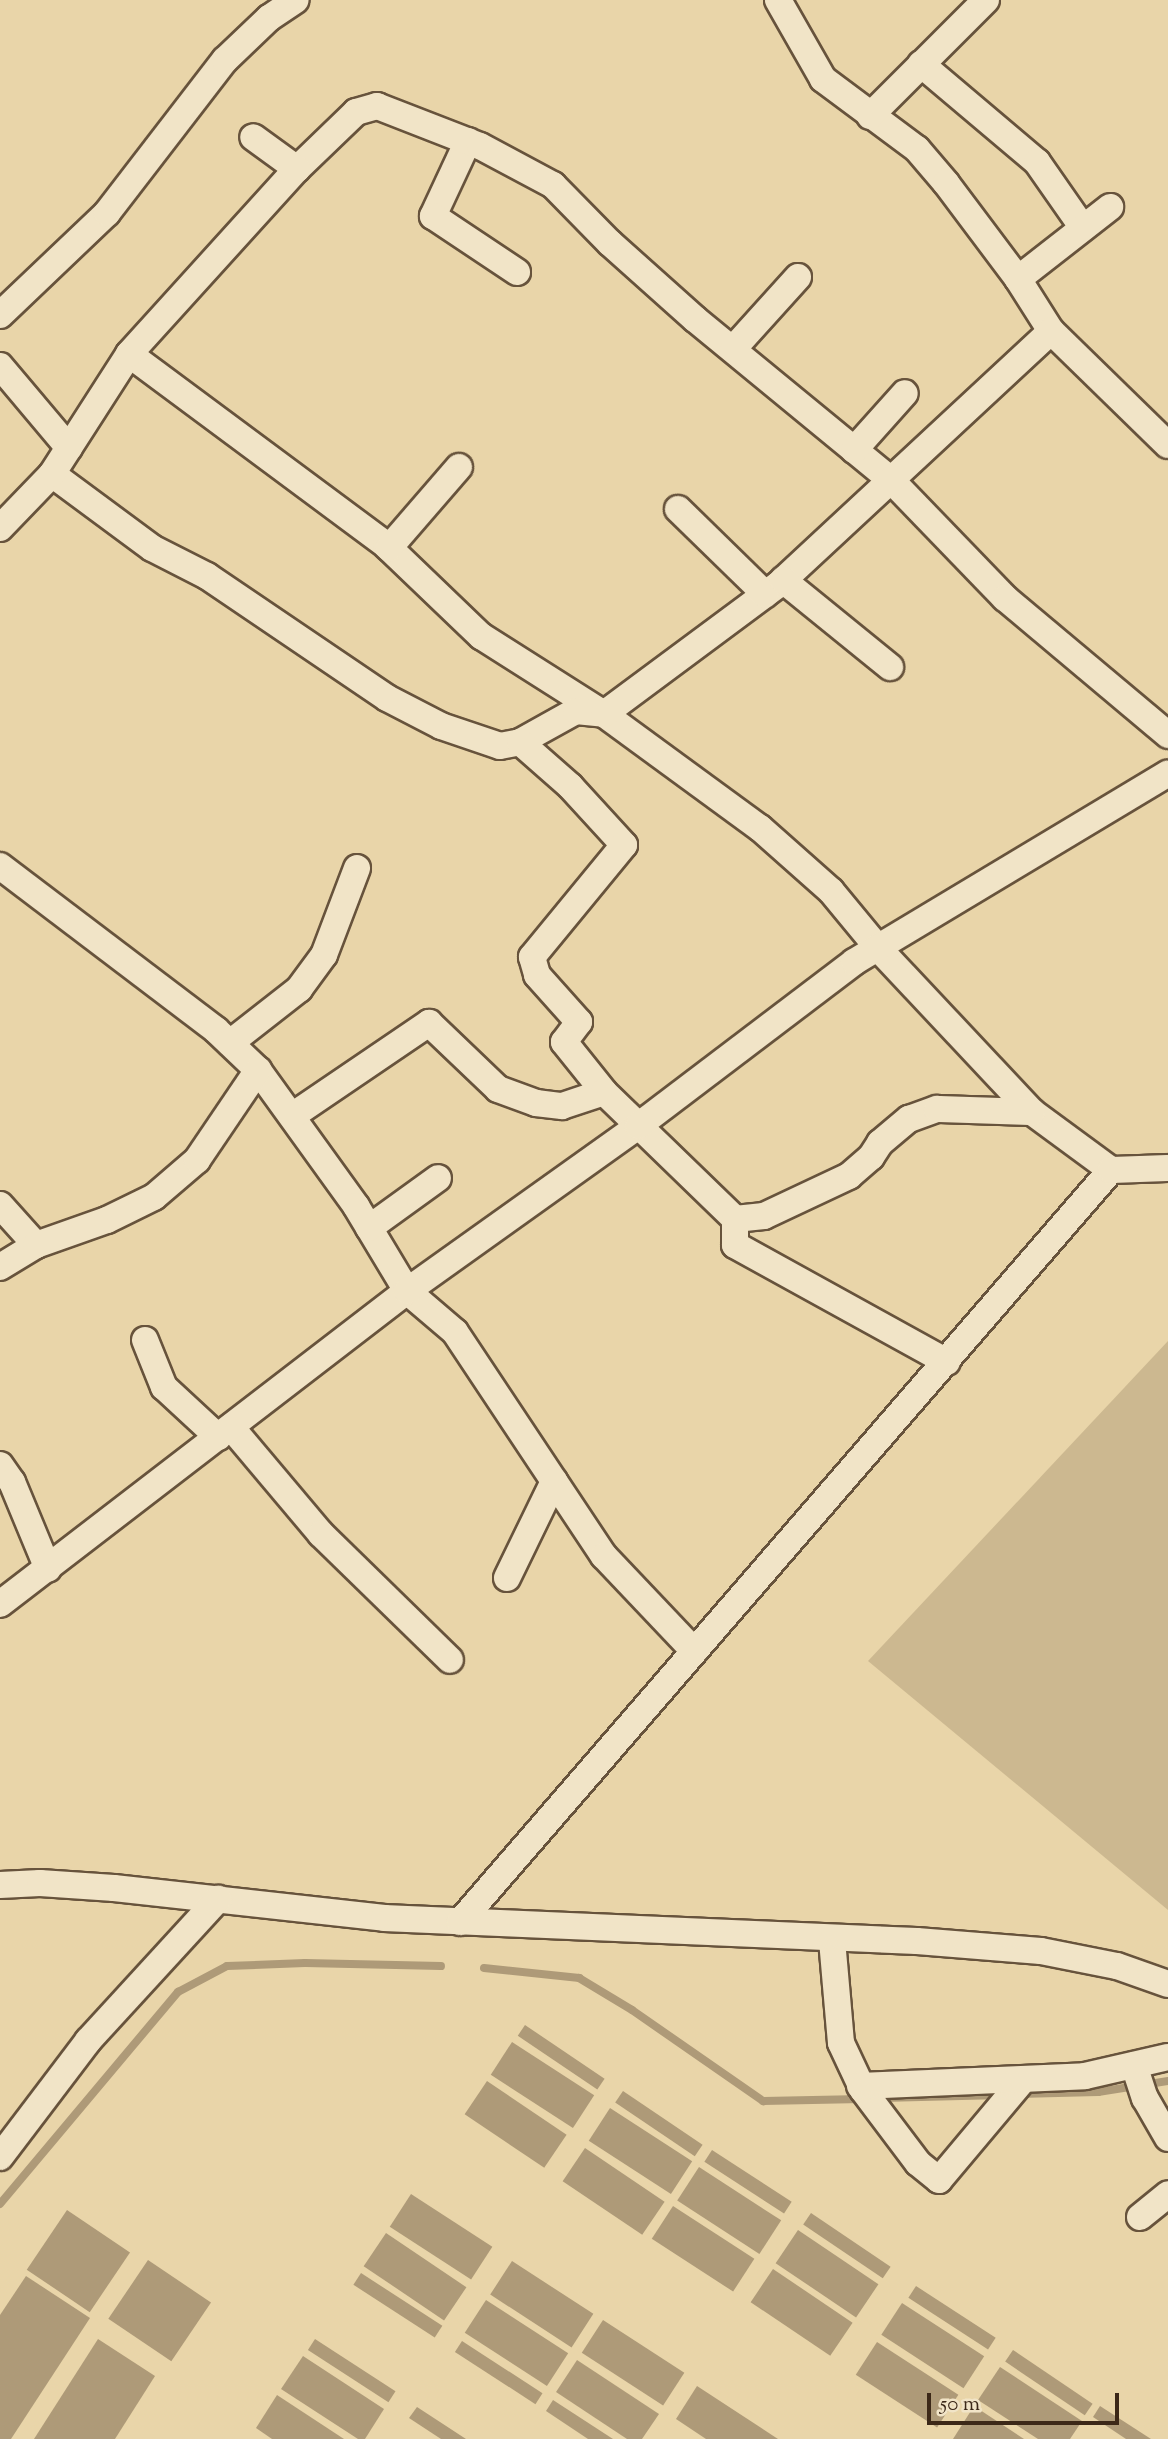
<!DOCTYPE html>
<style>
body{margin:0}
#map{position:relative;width:1168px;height:2439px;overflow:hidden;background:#e9d5a9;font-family:"Sorts Mill Goudy",serif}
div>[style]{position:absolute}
.green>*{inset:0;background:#ccb890}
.water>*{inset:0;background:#ae9a78;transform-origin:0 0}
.stream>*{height:8px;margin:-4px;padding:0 4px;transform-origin:4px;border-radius:4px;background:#ae9a78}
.roads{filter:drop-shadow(2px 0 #67533c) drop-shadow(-2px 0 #67533c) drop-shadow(0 2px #67533c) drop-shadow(0 -2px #67533c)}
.minor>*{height:26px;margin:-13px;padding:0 13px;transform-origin:13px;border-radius:13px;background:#f1e4c7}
span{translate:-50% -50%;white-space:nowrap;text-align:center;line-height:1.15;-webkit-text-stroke:5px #f1e4c7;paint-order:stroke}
.scale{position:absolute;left:927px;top:2393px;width:192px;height:32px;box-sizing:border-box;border:4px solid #3c2818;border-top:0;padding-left:9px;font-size:21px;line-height:24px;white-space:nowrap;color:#3c2818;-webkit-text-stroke:5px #f1e4c7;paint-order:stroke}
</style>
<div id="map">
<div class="green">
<div style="clip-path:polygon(1168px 1341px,1168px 1910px,868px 1661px)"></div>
</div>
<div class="water">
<div style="left:525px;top:2025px;width:96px;height:13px;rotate:34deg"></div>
<div style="left:512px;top:2042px;width:98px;height:39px;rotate:33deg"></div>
<div style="left:487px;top:2081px;width:96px;height:40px;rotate:34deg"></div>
<div style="left:623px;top:2091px;width:96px;height:14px;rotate:34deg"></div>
<div style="left:610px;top:2108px;width:98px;height:39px;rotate:33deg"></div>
<div style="left:585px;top:2148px;width:96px;height:40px;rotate:34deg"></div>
<div style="left:712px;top:2150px;width:95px;height:14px;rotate:33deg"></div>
<div style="left:699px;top:2167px;width:98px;height:40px;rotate:33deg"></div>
<div style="left:411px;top:2194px;width:97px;height:39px;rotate:33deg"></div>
<div style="left:673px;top:2206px;width:97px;height:39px;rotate:33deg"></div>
<div style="left:67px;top:2210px;width:76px;height:72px;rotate:34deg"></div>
<div style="left:811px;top:2213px;width:96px;height:14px;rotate:34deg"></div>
<div style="left:798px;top:2230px;width:97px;height:40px;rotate:34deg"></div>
<div style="left:386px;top:2233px;width:97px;height:40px;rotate:34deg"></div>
<div style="left:148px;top:2260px;width:76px;height:71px;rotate:34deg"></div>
<div style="left:512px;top:2261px;width:97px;height:40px;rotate:33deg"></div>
<div style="left:773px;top:2269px;width:96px;height:40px;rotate:34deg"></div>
<div style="left:361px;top:2273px;width:97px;height:14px;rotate:33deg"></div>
<div style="clip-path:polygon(26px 2276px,90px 2318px,11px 2439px,0 2439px,0 2315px)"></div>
<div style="left:916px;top:2286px;width:95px;height:14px;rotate:33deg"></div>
<div style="left:486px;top:2300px;width:98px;height:39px;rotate:33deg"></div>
<div style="left:902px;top:2303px;width:98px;height:38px;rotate:33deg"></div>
<div style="left:603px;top:2320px;width:97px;height:39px;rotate:33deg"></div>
<div style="clip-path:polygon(98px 2339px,155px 2376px,115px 2439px,34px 2439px)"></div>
<div style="left:315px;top:2339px;width:96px;height:13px;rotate:33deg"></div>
<div style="left:462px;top:2341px;width:96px;height:13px;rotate:33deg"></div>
<div style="left:877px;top:2342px;width:97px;height:39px;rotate:33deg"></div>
<div style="left:1013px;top:2350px;width:96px;height:14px;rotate:34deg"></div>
<div style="clip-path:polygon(303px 2356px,384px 2409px,365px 2439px,358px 2439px,281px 2389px)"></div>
<div style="clip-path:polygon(577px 2360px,659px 2414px,642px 2439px,627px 2439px,556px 2392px)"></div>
<div style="clip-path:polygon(1000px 2367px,1082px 2421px,1070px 2439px,1038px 2439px,978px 2400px)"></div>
<div style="clip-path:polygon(697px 2386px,778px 2439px,706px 2439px,676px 2419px)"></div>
<div style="clip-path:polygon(277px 2395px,344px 2439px,272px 2439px,256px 2428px)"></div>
<div style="clip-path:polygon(553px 2400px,613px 2439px,588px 2439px,546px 2411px)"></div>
<div style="clip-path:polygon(974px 2406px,1024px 2439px,953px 2439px)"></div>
<div style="clip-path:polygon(1100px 2406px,1151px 2439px,1126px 2439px,1093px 2417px)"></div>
<div style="clip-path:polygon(417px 2407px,466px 2439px,441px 2439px,409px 2418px)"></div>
</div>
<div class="stream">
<div style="left:484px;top:1968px;width:96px;rotate:6deg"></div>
<div style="left:579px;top:1978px;width:62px;rotate:31.1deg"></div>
<div style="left:632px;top:2010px;width:160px;rotate:34.8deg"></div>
<div style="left:763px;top:2101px;width:99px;rotate:-1.2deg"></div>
<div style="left:1018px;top:2094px;width:80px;rotate:-1.4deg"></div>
<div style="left:1098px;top:2092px;width:71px;rotate:-8.9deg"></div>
<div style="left:881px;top:2098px;width:121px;rotate:-1.4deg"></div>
<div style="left:0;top:2204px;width:277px;rotate:-50deg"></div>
<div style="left:178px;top:1992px;width:55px;rotate:-28deg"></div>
<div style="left:227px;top:1966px;width:78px;rotate:-2.2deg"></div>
<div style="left:305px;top:1963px;width:136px;rotate:1.3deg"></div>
</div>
<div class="roads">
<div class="minor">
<div style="left:778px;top:0;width:91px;rotate:60.3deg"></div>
<div style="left:823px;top:79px;width:117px;rotate:36.7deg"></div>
<div style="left:917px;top:149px;width:45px;rotate:49.5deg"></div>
<div style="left:946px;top:183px;width:120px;rotate:53.1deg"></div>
<div style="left:1018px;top:279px;width:62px;rotate:57.6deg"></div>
<div style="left:1051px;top:331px;width:163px;rotate:44.3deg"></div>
<div style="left:921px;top:64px;width:152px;rotate:40.2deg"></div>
<div style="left:1037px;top:162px;width:80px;rotate:55.1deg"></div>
<div style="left:870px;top:116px;width:164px;rotate:-45deg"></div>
<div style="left:468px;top:141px;width:83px;rotate:115deg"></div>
<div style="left:433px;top:216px;width:101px;rotate:33.7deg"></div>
<div style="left:297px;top:169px;width:82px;rotate:-44deg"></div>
<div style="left:356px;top:112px;width:22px;rotate:-16deg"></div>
<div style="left:377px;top:106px;width:110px;rotate:21.2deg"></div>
<div style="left:480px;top:146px;width:83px;rotate:28.1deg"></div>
<div style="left:553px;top:185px;width:81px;rotate:45.5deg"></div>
<div style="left:610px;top:243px;width:114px;rotate:41.8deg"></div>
<div style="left:695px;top:319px;width:255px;rotate:39.4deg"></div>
<div style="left:892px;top:481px;width:163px;rotate:46deg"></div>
<div style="left:1005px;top:598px;width:213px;rotate:40deg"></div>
<div style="left:1018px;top:279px;width:117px;rotate:-38deg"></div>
<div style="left:0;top:315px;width:148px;rotate:-43.6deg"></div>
<div style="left:107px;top:213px;width:193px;rotate:-52.4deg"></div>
<div style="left:225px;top:60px;width:61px;rotate:-43.7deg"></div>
<div style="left:269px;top:18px;width:32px;rotate:-34deg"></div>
<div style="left:733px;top:349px;width:97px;rotate:-47.9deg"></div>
<div style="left:129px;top:354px;width:320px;rotate:36.6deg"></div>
<div style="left:386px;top:545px;width:132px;rotate:43.8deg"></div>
<div style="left:481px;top:636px;width:146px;rotate:32.4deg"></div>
<div style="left:604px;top:714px;width:193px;rotate:36.2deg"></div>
<div style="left:760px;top:828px;width:95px;rotate:41.6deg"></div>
<div style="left:831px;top:891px;width:74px;rotate:50.5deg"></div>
<div style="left:878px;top:948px;width:225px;rotate:46.8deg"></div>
<div style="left:1032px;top:1112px;width:98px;rotate:36.3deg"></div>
<div style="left:0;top:366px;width:107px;rotate:49.9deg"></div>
<div style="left:854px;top:450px;width:76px;rotate:-48.2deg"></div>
<div style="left:52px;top:474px;width:124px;rotate:36.5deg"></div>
<div style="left:152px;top:548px;width:62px;rotate:27deg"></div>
<div style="left:207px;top:576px;width:217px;rotate:34.1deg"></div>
<div style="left:387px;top:698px;width:61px;rotate:27.4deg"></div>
<div style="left:441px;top:726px;width:62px;rotate:18.7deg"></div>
<div style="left:500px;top:746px;width:20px;rotate:-11deg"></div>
<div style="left:520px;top:742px;width:64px;rotate:-29deg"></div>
<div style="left:576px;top:711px;width:28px;rotate:6deg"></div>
<div style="left:604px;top:714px;width:217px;rotate:-36.6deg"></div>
<div style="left:778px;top:585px;width:373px;rotate:-42.9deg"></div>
<div style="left:678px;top:509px;width:122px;rotate:44.3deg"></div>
<div style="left:0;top:528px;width:75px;rotate:-46.1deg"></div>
<div style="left:52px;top:474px;width:143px;rotate:-57.3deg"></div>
<div style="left:129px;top:354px;width:250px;rotate:-47.8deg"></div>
<div style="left:297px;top:169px;width:54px;rotate:-144deg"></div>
<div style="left:389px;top:548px;width:107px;rotate:-49.2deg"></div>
<div style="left:783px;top:580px;width:138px;rotate:39.1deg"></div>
<div style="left:520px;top:742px;width:67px;rotate:41.3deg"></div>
<div style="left:570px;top:786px;width:80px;rotate:47.5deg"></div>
<div style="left:624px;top:845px;width:145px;rotate:129.4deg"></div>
<div style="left:532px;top:957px;width:19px;rotate:74deg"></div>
<div style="left:537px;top:975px;width:63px;rotate:48.2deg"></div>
<div style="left:579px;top:1022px;width:25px;rotate:127deg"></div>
<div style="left:564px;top:1042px;width:64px;rotate:51.3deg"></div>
<div style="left:0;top:866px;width:271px;rotate:37.2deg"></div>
<div style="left:216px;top:1030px;width:58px;rotate:43.6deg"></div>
<div style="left:258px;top:1070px;width:168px;rotate:54.2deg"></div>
<div style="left:356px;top:1206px;width:99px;rotate:59deg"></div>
<div style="left:407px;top:1291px;width:63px;rotate:40.5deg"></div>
<div style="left:455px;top:1332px;width:269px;rotate:56.4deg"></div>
<div style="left:604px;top:1556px;width:131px;rotate:46.5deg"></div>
<div style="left:230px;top:1043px;width:88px;rotate:-38deg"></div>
<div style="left:299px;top:989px;width:42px;rotate:-53.7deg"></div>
<div style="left:324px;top:955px;width:93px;rotate:-69.2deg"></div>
<div style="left:292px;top:1116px;width:166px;rotate:-34.2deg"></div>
<div style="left:429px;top:1023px;width:95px;rotate:43.7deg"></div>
<div style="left:498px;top:1089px;width:40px;rotate:20.2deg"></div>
<div style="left:536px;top:1103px;width:26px;rotate:7deg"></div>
<div style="left:562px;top:1106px;width:44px;rotate:-18.4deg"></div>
<div style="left:604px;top:1092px;width:182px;rotate:44.1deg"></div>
<div style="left:735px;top:1219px;width:26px;rotate:90deg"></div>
<div style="left:735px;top:1245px;width:242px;rotate:28.9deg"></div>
<div style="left:0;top:1205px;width:54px;rotate:48deg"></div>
<div style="left:735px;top:1219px;width:29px;rotate:-6deg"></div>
<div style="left:764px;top:1216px;width:94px;rotate:-25.2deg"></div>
<div style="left:849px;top:1176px;width:29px;rotate:-41deg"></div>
<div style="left:871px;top:1157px;width:17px;rotate:-57deg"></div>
<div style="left:880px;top:1143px;width:38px;rotate:-40deg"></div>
<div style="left:909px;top:1119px;width:30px;rotate:-20deg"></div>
<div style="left:937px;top:1109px;width:95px;rotate:1.8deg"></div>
<div style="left:369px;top:1228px;width:85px;rotate:-35.9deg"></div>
<div style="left:0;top:1267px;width:42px;rotate:-31.4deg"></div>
<div style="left:36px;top:1245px;width:75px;rotate:-19.4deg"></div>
<div style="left:107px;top:1220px;width:52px;rotate:-26.1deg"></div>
<div style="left:154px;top:1197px;width:57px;rotate:-40.7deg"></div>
<div style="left:197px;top:1160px;width:109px;rotate:-55.9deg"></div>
<div style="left:145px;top:1340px;width:51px;rotate:68deg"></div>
<div style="left:164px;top:1387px;width:74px;rotate:42.8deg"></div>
<div style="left:231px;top:1427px;width:140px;rotate:49.9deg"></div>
<div style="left:321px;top:1534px;width:180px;rotate:44.3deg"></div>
<div style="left:0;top:1465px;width:21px;rotate:55deg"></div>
<div style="left:12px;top:1482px;width:94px;rotate:67.5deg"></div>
<div style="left:507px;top:1578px;width:108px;rotate:-64.1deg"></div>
<div style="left:0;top:1604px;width:513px;rotate:-37.56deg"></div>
<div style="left:407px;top:1291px;width:284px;rotate:-35.5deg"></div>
<div style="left:638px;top:1126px;width:271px;rotate:-37.2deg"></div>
<div style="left:854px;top:962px;width:366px;rotate:-31deg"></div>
<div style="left:0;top:1885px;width:40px;rotate:-2.9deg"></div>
<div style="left:40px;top:1883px;width:74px;rotate:3.9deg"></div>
<div style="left:114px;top:1888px;width:272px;rotate:6.3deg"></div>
<div style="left:384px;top:1918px;width:533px;rotate:2.47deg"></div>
<div style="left:917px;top:1941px;width:124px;rotate:4.6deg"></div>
<div style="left:1041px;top:1951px;width:77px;rotate:11.2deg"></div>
<div style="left:1117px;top:1966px;width:54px;rotate:19.4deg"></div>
<div style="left:460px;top:1922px;width:995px;rotate:-49.12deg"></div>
<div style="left:1111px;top:1170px;width:57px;rotate:-2deg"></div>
<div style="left:832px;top:1940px;width:103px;rotate:85deg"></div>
<div style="left:841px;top:2043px;width:52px;rotate:64.9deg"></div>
<div style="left:863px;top:2090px;width:91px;rotate:53deg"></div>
<div style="left:918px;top:2163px;width:27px;rotate:39deg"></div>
<div style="left:939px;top:2180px;width:131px;rotate:-50deg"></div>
<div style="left:1134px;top:2065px;width:35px;rotate:72deg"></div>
<div style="left:1145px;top:2098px;width:46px;rotate:60.1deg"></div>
<div style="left:860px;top:2086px;width:225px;rotate:-2.5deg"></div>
<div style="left:1085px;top:2076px;width:85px;rotate:-12.9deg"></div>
<div style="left:0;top:2157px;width:146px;rotate:-52.8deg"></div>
<div style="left:88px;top:2041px;width:193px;rotate:-47.5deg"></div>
<div style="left:1140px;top:2217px;width:36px;rotate:-39deg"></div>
</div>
</div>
<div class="scale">50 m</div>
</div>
